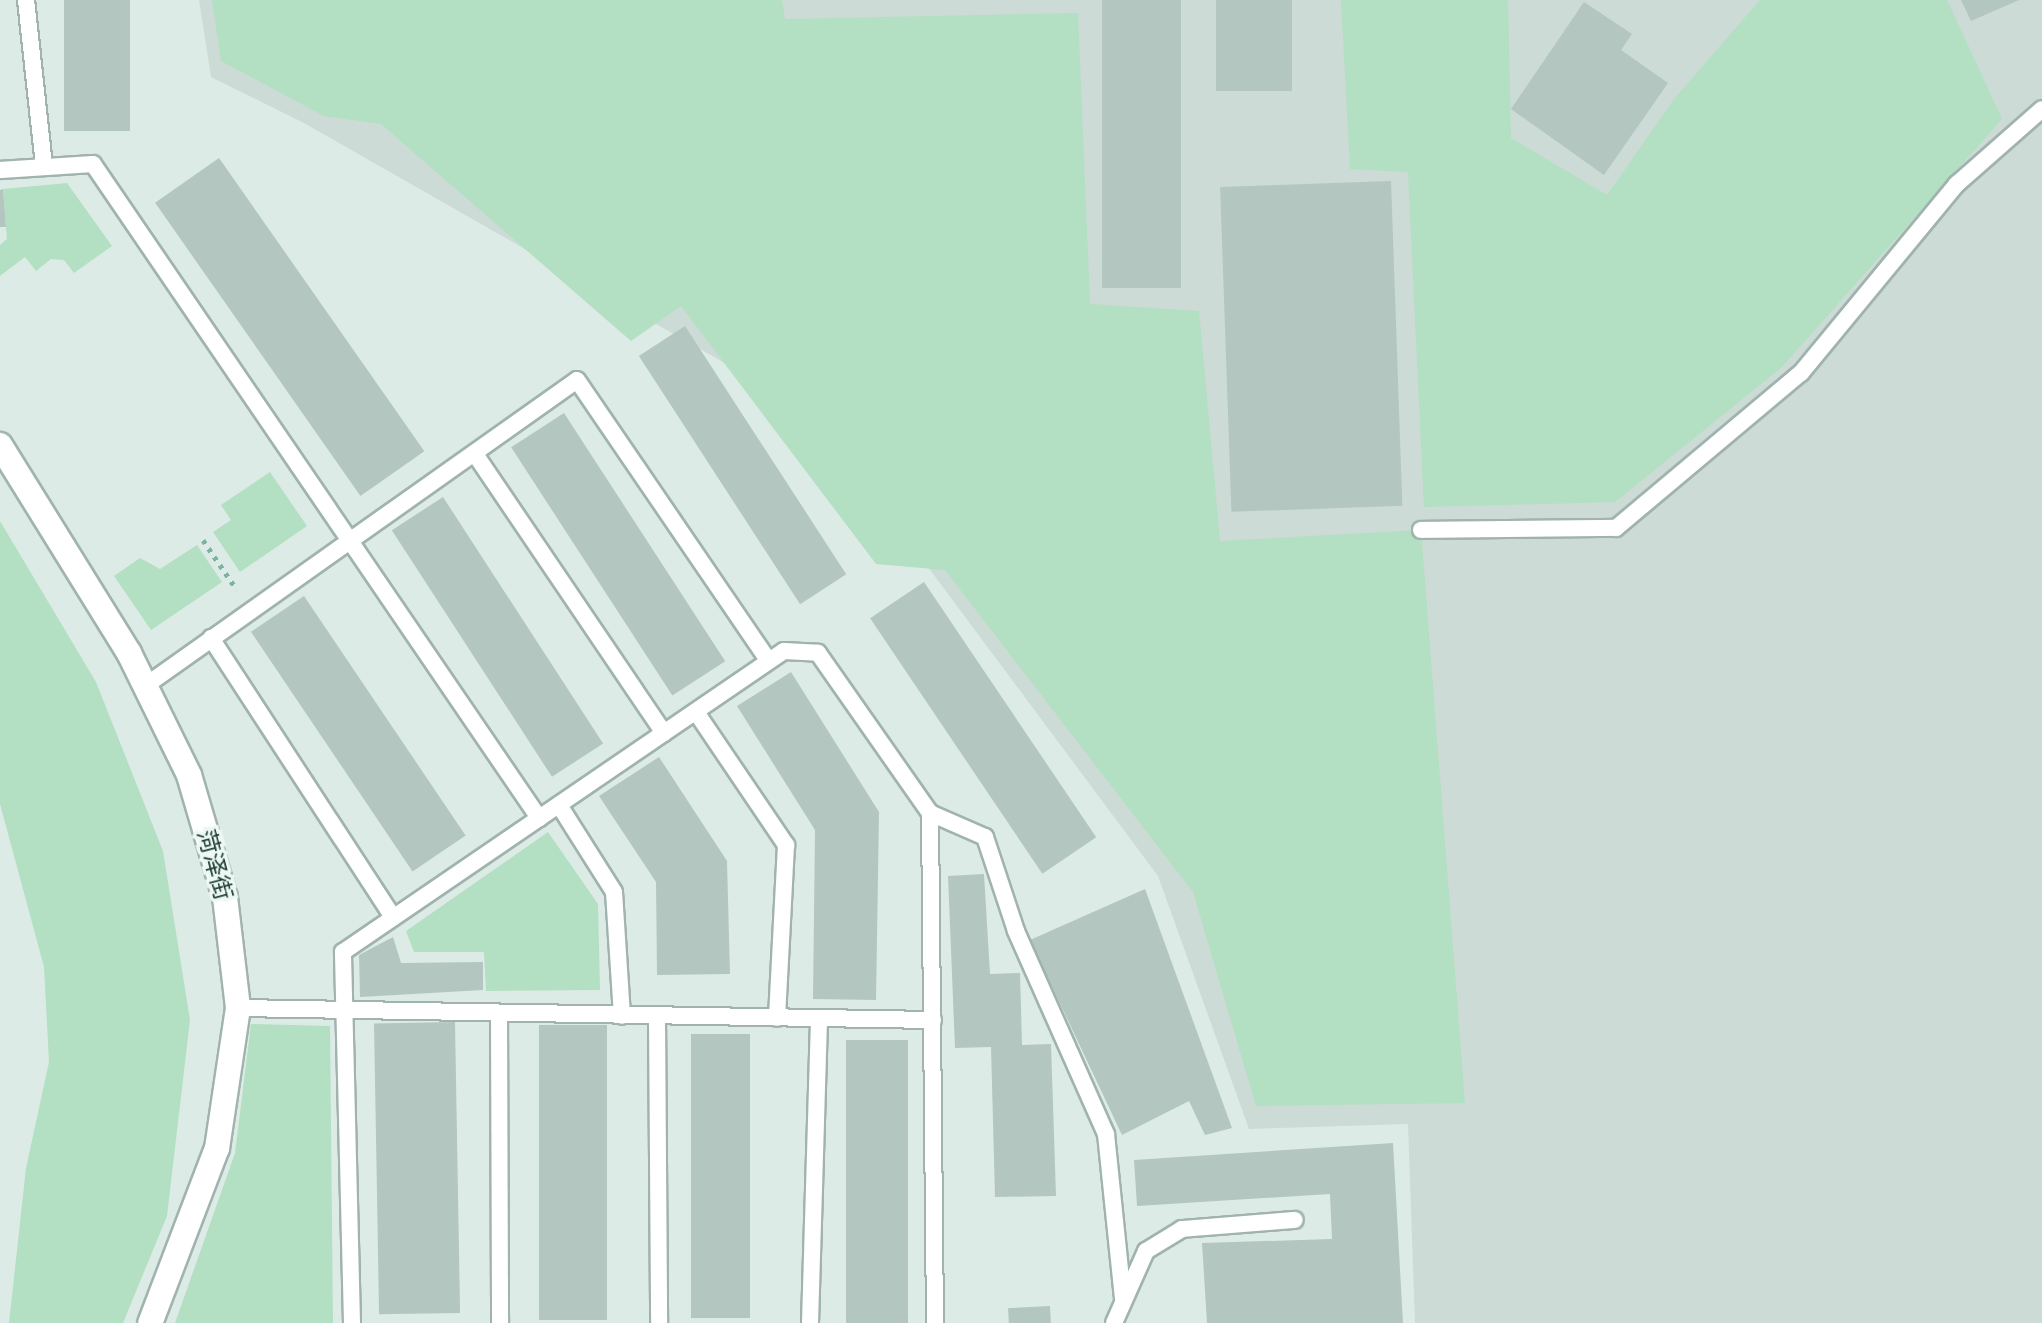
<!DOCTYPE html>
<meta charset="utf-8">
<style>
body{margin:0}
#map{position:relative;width:2042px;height:1323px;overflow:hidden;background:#ddebe6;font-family:Roboto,"Noto Sans SC",sans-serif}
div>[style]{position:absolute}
.built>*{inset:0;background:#ccdbd5}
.green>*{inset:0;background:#b3dfc2}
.building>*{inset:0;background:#b3c6bf;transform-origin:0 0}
.path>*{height:5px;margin-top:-2.5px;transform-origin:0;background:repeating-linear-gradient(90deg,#7ab2a4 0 4px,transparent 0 10px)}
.roads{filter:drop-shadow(2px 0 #a0b3ae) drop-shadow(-2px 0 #a0b3ae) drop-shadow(0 2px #a0b3ae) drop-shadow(0 -2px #a0b3ae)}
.service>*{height:16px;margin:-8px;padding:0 8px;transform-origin:8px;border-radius:8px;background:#fff}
.minor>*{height:24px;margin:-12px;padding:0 12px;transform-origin:12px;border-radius:12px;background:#fff}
span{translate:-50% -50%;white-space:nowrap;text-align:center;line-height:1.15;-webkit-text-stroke:7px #eef8f3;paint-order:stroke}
.street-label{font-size:24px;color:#1d3c36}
</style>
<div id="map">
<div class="built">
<div style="clip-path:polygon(199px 0,2042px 0,2042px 1323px,1415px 1323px,1408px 1124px,1249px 1129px,1158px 876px,814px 414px,304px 123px,211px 77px)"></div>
</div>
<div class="green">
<div style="clip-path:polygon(212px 0,782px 0,785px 19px,1078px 13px,1090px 304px,1199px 311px,1220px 541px,1421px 530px,1465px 1103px,1256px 1106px,1193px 892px,945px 570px,876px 564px,681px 306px,631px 341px,381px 124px,324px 116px,221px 61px)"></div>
<div style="clip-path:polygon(1341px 0,1508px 0,1511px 138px,1607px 195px,1674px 99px,1760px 0,1947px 0,2002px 119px,1781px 368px,1615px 502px,1424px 507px,1408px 172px,1350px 169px)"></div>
<div style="clip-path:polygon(67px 183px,112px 246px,74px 273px,64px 260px,51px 259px,36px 271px,25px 257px,0 276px,0 245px,7px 239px,3px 189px)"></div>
<div style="clip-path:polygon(270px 472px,307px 526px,240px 572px,213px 532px,231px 520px,221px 505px)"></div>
<div style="clip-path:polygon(0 521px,96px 682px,163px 851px,190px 1020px,167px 1216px,123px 1323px,9px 1323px,26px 1168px,49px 1062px,44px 967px,0 804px)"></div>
<div style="clip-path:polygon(197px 545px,222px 582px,151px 630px,114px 576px,140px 558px,160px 569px)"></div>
<div style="clip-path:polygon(548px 832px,598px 904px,600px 990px,486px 991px,484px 952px,414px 952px,406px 931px)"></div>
<div style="clip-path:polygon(251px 1024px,330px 1026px,333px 1323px,175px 1323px,235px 1153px)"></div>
</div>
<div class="building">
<div style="left:64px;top:0;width:66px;height:131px"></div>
<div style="left:1102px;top:0;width:79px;height:288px"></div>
<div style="left:1216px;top:0;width:76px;height:91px"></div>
<div style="clip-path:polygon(1961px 0,2019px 0,1971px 21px)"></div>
<div style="clip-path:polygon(1584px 2px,1632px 34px,1621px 50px,1668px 83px,1604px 175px,1511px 109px)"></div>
<div style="left:219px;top:158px;width:358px;height:78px;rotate:55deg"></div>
<div style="left:1391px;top:181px;width:325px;height:171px;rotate:88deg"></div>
<div style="clip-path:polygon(3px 189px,6px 227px,0 227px,0 190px)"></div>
<div style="left:685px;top:326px;width:296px;height:55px;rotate:57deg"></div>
<div style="left:564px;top:413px;width:296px;height:63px;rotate:57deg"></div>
<div style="left:443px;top:497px;width:294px;height:61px;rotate:57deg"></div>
<div style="left:924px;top:582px;width:308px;height:65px;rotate:56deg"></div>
<div style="left:304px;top:596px;width:289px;height:64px;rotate:56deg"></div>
<div style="clip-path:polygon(791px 672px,879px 812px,876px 1000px,813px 999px,815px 830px,737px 706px)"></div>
<div style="clip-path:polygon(659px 757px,727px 861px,730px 974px,657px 975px,656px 882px,599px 796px)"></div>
<div style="clip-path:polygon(984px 874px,990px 974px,1020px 973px,1022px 1045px,1051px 1044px,1056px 1196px,995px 1197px,991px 1047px,955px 1048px,948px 876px)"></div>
<div style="clip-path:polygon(1145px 889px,1232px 1128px,1205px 1135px,1189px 1101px,1122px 1135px,1030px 940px)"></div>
<div style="clip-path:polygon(393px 937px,401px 963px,483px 962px,483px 990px,360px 997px,359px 955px)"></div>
<div style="left:455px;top:1022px;width:291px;height:81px;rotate:89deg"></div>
<div style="left:539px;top:1025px;width:68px;height:295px"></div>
<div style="left:691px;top:1034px;width:59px;height:284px"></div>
<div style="left:846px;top:1040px;width:62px;height:283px"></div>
<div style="clip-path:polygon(1393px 1143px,1403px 1323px,1207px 1323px,1202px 1243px,1332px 1239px,1330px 1194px,1137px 1206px,1134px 1160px)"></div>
<div style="left:1050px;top:1306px;width:17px;height:42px;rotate:87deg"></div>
</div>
<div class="path">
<div style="left:203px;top:540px;width:60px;rotate:55.8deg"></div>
</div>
<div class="roads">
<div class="service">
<div style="left:26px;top:0;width:168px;rotate:83.8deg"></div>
<div style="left:0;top:170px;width:93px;rotate:-3.7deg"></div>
<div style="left:93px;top:164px;width:792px;rotate:55.71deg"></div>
<div style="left:475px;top:454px;width:337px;rotate:55.9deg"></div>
<div style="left:1421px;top:530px;width:195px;rotate:-0.6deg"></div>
<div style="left:1616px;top:528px;width:241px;rotate:-40deg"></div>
<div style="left:1801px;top:373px;width:245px;rotate:-50.5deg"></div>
<div style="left:1957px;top:184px;width:113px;rotate:-41.4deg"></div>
<div style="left:211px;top:638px;width:333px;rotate:56.9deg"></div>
<div style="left:145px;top:686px;width:529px;rotate:-35.31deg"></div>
<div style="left:577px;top:380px;width:340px;rotate:55.7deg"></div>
<div style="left:696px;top:712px;width:161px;rotate:55.9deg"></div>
<div style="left:786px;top:845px;width:173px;rotate:93deg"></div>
<div style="left:559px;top:805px;width:103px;rotate:57.7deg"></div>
<div style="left:614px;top:892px;width:124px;rotate:86.3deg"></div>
<div style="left:930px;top:813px;width:60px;rotate:23.6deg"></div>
<div style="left:985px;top:837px;width:99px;rotate:71.7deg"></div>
<div style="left:1016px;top:931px;width:222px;rotate:66.1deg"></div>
<div style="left:1106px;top:1134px;width:165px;rotate:84.1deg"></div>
<div style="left:238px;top:1008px;width:695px;rotate:0.99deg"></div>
<div style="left:499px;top:1014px;width:309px;rotate:89.8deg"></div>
<div style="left:657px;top:1016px;width:307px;rotate:89.6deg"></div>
<div style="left:352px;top:1323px;width:371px;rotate:-91.4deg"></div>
<div style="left:343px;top:952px;width:534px;rotate:-34.32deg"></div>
<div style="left:784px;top:651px;width:34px;rotate:3deg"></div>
<div style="left:818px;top:653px;width:195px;rotate:55deg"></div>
<div style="left:930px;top:813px;width:510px;rotate:89.44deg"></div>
<div style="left:810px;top:1323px;width:305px;rotate:-88.3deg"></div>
<div style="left:1114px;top:1323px;width:79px;rotate:-66deg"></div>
<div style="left:1146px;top:1251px;width:42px;rotate:-31.4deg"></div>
<div style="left:1182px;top:1229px;width:113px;rotate:-4.6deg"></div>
</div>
<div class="minor">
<div style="left:0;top:445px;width:245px;rotate:58.2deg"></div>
<div style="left:129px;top:653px;width:136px;rotate:63.8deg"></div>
<div style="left:189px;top:775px;width:127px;rotate:73.6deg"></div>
<div style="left:225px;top:897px;width:112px;rotate:83.3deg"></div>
<div style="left:238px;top:1008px;width:142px;rotate:98.5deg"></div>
<div style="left:217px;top:1148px;width:187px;rotate:110.9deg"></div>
</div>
</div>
<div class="street-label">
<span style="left:214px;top:865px;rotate:75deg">菏泽街</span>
</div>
</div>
